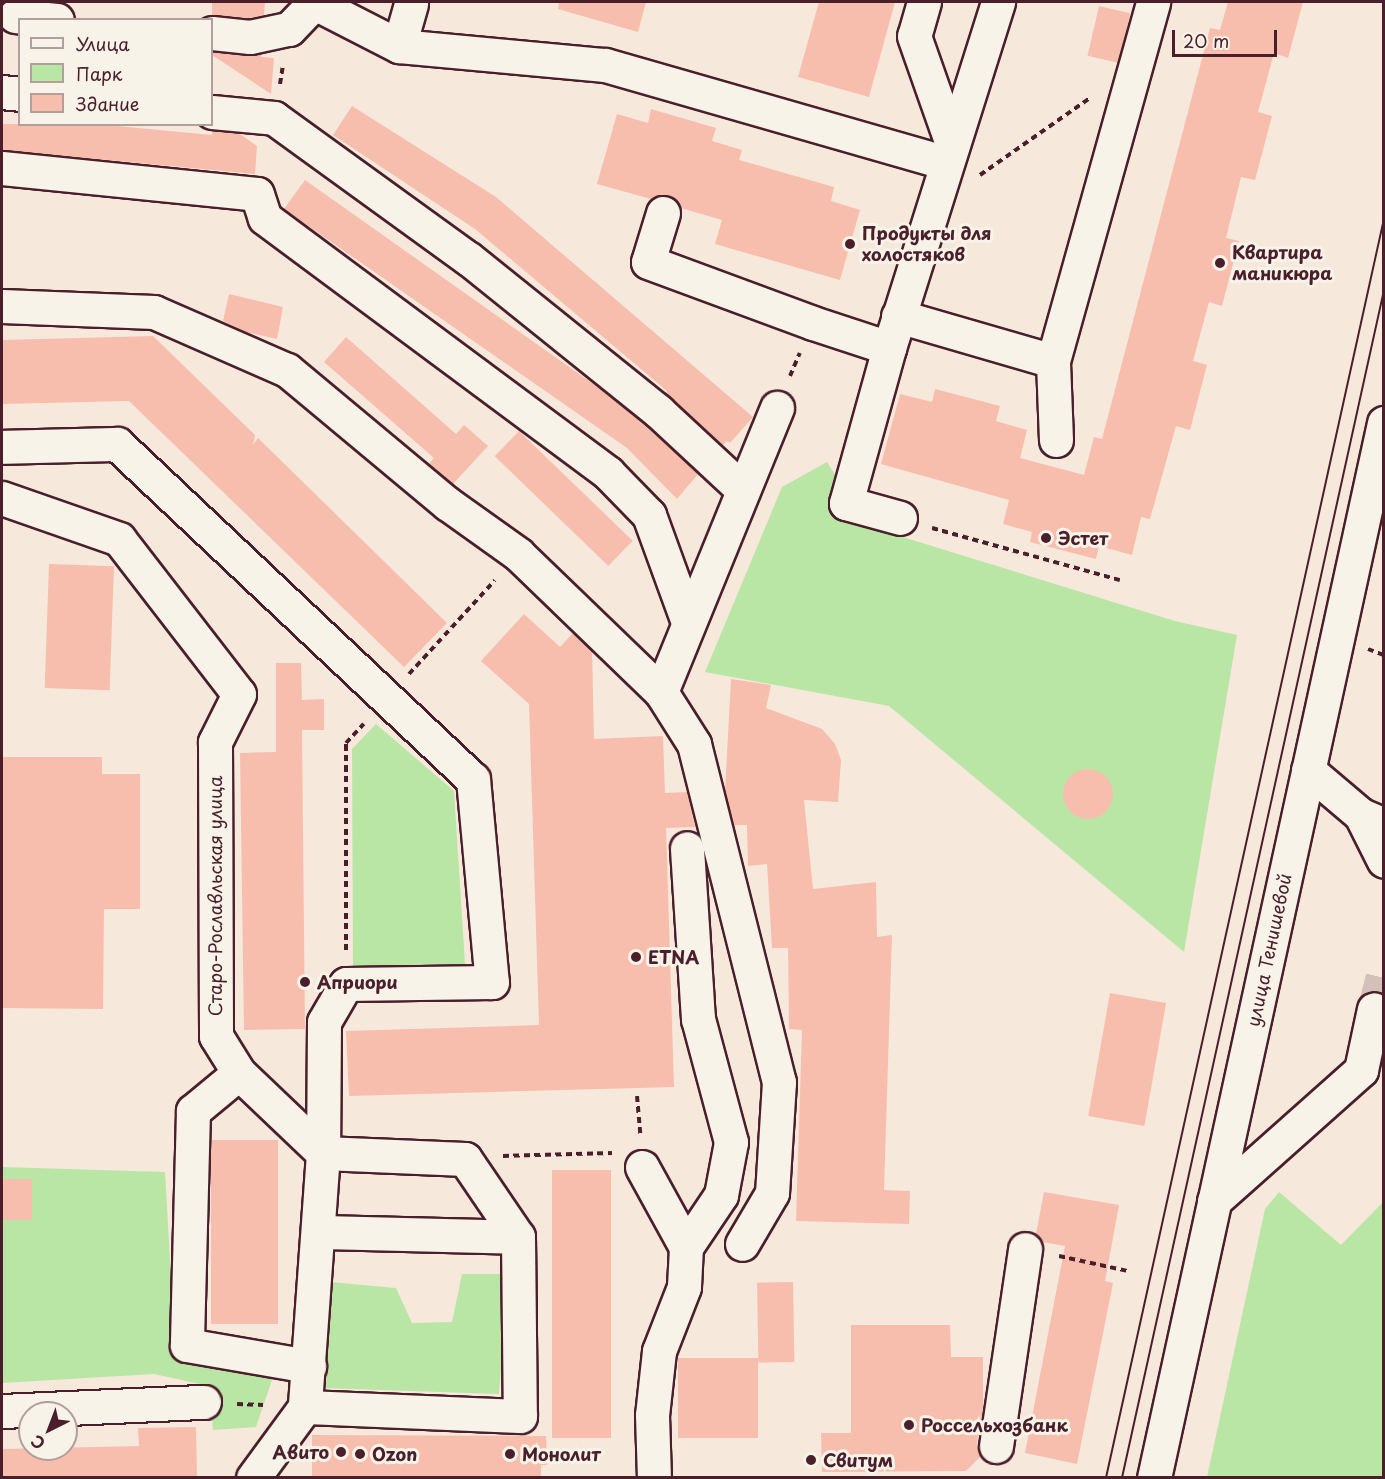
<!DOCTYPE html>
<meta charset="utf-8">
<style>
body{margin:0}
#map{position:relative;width:1385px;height:1479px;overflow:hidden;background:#f7e8dc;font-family:"Playpen Sans",sans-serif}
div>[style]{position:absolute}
.green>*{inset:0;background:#b9e6a4}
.building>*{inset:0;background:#f7bead;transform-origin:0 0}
.round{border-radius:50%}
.minor-tunnel>*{height:33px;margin-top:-16.5px;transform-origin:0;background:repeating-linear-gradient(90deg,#d4c0b9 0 33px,transparent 0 49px)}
.path>*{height:4px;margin-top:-2px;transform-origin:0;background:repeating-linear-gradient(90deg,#4a1f2b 0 6px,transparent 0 10.5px)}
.roads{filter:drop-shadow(2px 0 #4a1f2b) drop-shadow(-2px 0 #4a1f2b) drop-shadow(0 2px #4a1f2b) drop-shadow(0 -2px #4a1f2b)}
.minor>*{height:33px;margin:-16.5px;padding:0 16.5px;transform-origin:16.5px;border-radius:16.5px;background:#f7f3e8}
.major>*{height:33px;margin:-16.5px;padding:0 16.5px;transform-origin:16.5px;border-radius:16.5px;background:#f7f3e8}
.tram>*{height:1.5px;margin:-0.75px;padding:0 0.75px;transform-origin:0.75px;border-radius:0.75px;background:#4a1f2b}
.dots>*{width:16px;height:16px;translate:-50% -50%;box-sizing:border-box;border:3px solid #f7f3e8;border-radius:50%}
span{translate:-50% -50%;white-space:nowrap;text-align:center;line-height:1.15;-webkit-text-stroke:6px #f7f3e8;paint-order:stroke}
.poi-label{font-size:18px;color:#4a1f2b;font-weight:700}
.left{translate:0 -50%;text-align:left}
.right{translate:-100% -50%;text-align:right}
.street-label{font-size:18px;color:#4a1f2b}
.frame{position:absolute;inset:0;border:3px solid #4a1f2b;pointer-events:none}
.legend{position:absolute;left:18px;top:18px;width:195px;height:108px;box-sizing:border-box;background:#f7f3e8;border:2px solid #b29e9c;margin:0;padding:8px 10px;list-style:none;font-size:18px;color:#4a1f2b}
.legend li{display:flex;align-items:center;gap:12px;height:30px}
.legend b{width:30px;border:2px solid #b29e9c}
.north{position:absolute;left:18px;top:1401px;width:60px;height:60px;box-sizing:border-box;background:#f7f3e8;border:2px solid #b29e9c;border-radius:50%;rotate:222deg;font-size:16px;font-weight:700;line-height:24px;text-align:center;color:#4a1f2b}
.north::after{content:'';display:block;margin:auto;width:21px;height:27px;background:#4a1f2b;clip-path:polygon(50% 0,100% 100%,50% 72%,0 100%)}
.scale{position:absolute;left:1172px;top:30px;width:105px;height:27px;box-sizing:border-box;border:3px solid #4a1f2b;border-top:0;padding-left:8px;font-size:18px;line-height:21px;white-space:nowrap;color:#4a1f2b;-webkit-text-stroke:4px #f7f3e8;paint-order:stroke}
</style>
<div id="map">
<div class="green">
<div style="clip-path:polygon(827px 462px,867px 526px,1175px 621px,1237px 635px,1184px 952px,889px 706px,705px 672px,782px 487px)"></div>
<div style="clip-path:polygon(376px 724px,454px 791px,465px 964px,353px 967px,352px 749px)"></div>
<div style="clip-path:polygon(2px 1167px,165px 1172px,175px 1348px,274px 1374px,256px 1427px,213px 1430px,209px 1386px,154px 1374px,2px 1383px,2px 1220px,32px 1220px,32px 1180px,2px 1179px)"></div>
<div style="clip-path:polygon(1279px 1192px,1341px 1245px,1383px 1202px,1383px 1477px,1207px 1477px,1265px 1209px)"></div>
<div style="clip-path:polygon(462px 1274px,508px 1274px,499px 1394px,322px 1388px,330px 1282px,396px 1288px,412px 1323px,452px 1322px)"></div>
</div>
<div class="building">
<div style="clip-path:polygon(212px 2px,265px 2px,264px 15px,249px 18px,212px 15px)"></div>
<div style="clip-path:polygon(559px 2px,646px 2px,638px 32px,558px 9px)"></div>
<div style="clip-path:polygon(819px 2px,895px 2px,869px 97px,798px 77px)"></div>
<div style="clip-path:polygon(1228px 2px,1303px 2px,1288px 58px,1274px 53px,1258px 112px,1272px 116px,1255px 180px,1241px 177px,1226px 238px,1239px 241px,1222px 306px,1209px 302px,1193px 361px,1207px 365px,1190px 430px,1176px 426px,1150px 519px,1141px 517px,1132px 555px,1099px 546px,1096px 559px,1030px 542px,1032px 532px,1003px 524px,1009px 500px,881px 464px,900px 394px,932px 402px,935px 389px,1000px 406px,996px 421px,1027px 430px,1020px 458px,1084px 475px,1094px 437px,1102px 439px,1210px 28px,1220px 30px)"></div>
<div style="left:1099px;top:6px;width:32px;height:51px;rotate:13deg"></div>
<div style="clip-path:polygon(212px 52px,248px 56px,261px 54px,261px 57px,274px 58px,271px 94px,212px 55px)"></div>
<div style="clip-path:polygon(352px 106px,496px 197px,753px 417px,730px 443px,727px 441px,723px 445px,665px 393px,667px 391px,475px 229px,333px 135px)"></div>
<div style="clip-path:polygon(651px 109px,716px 128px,712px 141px,742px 150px,739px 160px,834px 187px,831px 201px,860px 210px,840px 280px,715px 244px,722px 220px,681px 208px,676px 200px,669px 195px,659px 195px,651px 199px,597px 184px,617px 114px,648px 123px)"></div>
<div style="clip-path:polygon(3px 124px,96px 124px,212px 135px,212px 131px,240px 134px,257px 146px,255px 174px,2px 150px)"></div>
<div style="clip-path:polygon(305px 180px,606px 393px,646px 425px,698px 474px,677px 499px,627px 448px,284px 209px)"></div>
<div style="clip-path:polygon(229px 294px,283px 307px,277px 339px,246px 332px,223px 321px)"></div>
<div style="clip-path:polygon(153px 336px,255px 435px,253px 445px,258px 438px,447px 623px,404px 667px,129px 401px,2px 404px,2px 340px)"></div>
<div style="clip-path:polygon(346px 337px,456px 434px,464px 425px,488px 446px,453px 484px,429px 464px,434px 458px,324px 362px)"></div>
<div style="left:519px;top:431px;width:158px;height:35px;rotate:44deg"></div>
<div style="left:49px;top:564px;width:65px;height:124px;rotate:2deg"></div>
<div style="clip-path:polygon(524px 614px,560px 647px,573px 633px,592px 651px,594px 739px,663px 736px,665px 793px,687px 792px,695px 827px,666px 828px,674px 1087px,349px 1096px,346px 1031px,539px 1025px,529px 704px,481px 661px)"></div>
<div style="clip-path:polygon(276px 663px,301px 663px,302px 700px,324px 699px,324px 730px,302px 730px,305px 1029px,244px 1030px,240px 753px,276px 752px)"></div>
<div style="clip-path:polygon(731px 679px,771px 685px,766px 708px,822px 729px,835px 744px,841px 760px,838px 802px,804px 800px,813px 889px,876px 882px,877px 937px,892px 935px,884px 1190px,910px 1191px,909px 1224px,796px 1221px,802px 1030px,789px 1029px,788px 948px,772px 948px,767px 864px,748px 866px,747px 825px,734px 825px,725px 791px)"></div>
<div style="clip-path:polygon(2px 757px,102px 757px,102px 774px,140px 774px,140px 909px,104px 909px,103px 1009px,2px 1008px)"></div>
<div class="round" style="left:1063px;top:769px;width:50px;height:50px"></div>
<div style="left:1110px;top:993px;width:57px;height:125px;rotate:10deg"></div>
<div style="left:211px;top:1140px;width:67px;height:184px"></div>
<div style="left:552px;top:1170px;width:59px;height:268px"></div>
<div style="left:2px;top:1179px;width:30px;height:41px"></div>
<div style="clip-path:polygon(1044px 1192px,1119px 1205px,1105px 1281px,1113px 1283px,1077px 1464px,1025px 1453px,1065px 1246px,1042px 1242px,1036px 1234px)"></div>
<div style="left:793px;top:1282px;width:80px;height:36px;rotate:89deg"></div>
<div style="clip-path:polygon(851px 1325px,950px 1325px,951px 1357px,983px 1357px,983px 1408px,977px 1443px,981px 1456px,966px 1471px,822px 1472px,821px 1433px,851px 1433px)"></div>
<div style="left:758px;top:1358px;width:80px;height:80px;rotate:90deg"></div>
<div style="clip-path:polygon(196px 1427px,197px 1478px,2px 1478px,2px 1449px,139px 1446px,138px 1428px)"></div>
<div style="clip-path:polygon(312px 1435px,546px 1436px,547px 1465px,541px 1465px,541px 1478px,312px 1478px)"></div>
</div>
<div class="minor-tunnel">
<div style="left:1374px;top:1009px;width:40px;rotate:-75.6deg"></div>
</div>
<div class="path">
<div style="left:280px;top:84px;width:19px;rotate:-81deg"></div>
<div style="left:980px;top:175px;width:134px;rotate:-35deg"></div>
<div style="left:790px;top:376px;width:25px;rotate:-67deg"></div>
<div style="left:932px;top:528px;width:195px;rotate:15.5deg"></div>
<div style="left:1368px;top:649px;width:17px;rotate:21deg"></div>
<div style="left:409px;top:674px;width:127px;rotate:-47.5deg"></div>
<div style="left:346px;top:950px;width:207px;rotate:-90deg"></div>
<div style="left:346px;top:743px;width:26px;rotate:-47deg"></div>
<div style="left:637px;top:1096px;width:38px;rotate:85deg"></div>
<div style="left:503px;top:1156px;width:109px;rotate:-1.6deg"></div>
<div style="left:1059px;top:1256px;width:71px;rotate:12.3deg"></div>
<div style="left:237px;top:1404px;width:26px;rotate:2deg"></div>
</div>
<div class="roads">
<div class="minor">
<div style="left:313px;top:2px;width:97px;rotate:27.1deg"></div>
<div style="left:399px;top:46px;width:207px;rotate:5.3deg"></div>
<div style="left:605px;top:65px;width:355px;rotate:16deg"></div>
<div style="left:924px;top:2px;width:35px;rotate:106deg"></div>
<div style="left:914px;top:36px;width:114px;rotate:70.6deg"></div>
<div style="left:15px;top:16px;width:42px;rotate:5.4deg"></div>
<div style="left:212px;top:33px;width:38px;rotate:6deg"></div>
<div style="left:250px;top:37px;width:40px;rotate:-12deg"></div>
<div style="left:289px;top:29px;width:35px;rotate:-46deg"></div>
<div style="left:399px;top:46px;width:44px;rotate:-74.1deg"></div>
<div style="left:2px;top:92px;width:18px;rotate:6deg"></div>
<div style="left:212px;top:112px;width:62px;rotate:5.5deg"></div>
<div style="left:274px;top:118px;width:241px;rotate:35.9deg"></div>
<div style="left:469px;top:259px;width:243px;rotate:38.8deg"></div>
<div style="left:658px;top:411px;width:116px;rotate:42.9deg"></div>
<div style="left:2px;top:168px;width:256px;rotate:5.8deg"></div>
<div style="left:257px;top:194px;width:25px;rotate:72deg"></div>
<div style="left:265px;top:218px;width:427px;rotate:36.6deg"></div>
<div style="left:608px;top:473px;width:59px;rotate:45.7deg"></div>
<div style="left:649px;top:515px;width:114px;rotate:70deg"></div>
<div style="left:663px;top:213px;width:51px;rotate:107deg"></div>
<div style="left:648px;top:262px;width:176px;rotate:20.3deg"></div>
<div style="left:813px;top:323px;width:80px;rotate:18.2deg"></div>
<div style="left:889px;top:348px;width:363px;rotate:-72.5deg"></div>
<div style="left:2px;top:306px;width:152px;rotate:2.3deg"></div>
<div style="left:154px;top:312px;width:145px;rotate:23.6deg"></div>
<div style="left:287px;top:370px;width:209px;rotate:39.8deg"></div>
<div style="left:448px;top:504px;width:86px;rotate:35.5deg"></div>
<div style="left:518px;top:554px;width:199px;rotate:44deg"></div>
<div style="left:661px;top:692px;width:62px;rotate:57.6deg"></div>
<div style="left:694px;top:744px;width:349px;rotate:75.9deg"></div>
<div style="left:779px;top:1082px;width:111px;rotate:93.6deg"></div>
<div style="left:772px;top:1193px;width:59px;rotate:120.5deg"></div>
<div style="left:898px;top:316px;width:161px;rotate:16.2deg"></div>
<div style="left:889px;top:348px;width:161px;rotate:105.5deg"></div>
<div style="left:846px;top:503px;width:56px;rotate:15.5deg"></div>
<div style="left:1056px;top:440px;width:79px;rotate:-92.2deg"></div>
<div style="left:1053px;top:361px;width:373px;rotate:-74.4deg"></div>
<div style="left:2px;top:447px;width:115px;rotate:-1.5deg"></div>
<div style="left:117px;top:444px;width:489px;rotate:43.3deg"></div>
<div style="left:473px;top:779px;width:204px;rotate:84.7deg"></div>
<div style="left:492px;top:982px;width:146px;rotate:179.2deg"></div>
<div style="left:346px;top:984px;width:44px;rotate:120.1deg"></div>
<div style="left:324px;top:1022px;width:131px;rotate:90.4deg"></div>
<div style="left:323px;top:1153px;width:255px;rotate:94.1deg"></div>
<div style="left:305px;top:1407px;width:88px;rotate:126.2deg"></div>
<div style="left:2px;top:498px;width:124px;rotate:19.3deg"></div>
<div style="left:119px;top:539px;width:196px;rotate:52.3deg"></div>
<div style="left:239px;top:694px;width:54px;rotate:116.6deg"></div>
<div style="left:215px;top:742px;width:294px;rotate:89.8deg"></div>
<div style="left:216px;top:1036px;width:44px;rotate:58.1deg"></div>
<div style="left:239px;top:1073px;width:116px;rotate:43.6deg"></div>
<div style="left:323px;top:1153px;width:142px;rotate:2.4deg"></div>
<div style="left:465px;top:1159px;width:94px;rotate:55.8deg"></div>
<div style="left:518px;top:1237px;width:179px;rotate:89.4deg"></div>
<div style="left:520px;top:1416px;width:215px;rotate:-177.6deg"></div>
<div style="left:661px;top:692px;width:307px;rotate:-67.8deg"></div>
<div style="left:1308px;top:770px;width:70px;rotate:40.3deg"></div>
<div style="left:1361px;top:815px;width:25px;rotate:23deg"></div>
<div style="left:1361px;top:815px;width:51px;rotate:63.4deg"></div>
<div style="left:239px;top:1073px;width:60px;rotate:140.4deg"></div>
<div style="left:193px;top:1111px;width:234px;rotate:91.5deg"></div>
<div style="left:187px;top:1345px;width:124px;rotate:9.8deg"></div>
<div style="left:642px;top:1167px;width:91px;rotate:61.2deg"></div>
<div style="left:686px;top:1247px;width:40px;rotate:92.9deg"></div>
<div style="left:684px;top:1287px;width:69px;rotate:111.3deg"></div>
<div style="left:659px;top:1351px;width:64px;rotate:96.2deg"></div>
<div style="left:652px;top:1415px;width:63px;rotate:88.2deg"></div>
<div style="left:1214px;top:1201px;width:197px;rotate:-41.7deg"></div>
<div style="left:1361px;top:1070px;width:62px;rotate:-78deg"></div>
<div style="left:319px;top:1232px;width:199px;rotate:1.4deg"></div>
<div style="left:686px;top:1247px;width:63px;rotate:-56.1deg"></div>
<div style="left:721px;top:1195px;width:54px;rotate:-79.3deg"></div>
<div style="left:731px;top:1142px;width:127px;rotate:-105deg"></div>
<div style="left:698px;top:1019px;width:171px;rotate:-93.7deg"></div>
<div style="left:2px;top:1411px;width:202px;rotate:-2.6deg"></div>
<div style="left:996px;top:1446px;width:199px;rotate:-81.6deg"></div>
</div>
<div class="major">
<div style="left:1154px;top:1478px;width:1080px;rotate:-77.7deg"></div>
</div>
</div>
<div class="tram">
<div style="left:1106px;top:1478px;width:1289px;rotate:-77.55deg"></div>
<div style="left:1122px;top:1478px;width:1217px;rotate:-77.56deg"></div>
</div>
<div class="dots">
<div style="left:850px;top:244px;background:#4a1f2b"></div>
<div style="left:1220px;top:263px;background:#4a1f2b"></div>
<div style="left:1046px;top:538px;background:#4a1f2b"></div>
<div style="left:636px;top:957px;background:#4a1f2b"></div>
<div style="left:305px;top:982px;background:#4a1f2b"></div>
<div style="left:909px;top:1425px;background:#4a1f2b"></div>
<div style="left:341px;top:1452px;background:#4a1f2b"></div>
<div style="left:360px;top:1454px;background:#4a1f2b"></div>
<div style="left:510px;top:1454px;background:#4a1f2b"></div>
<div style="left:811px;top:1460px;background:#4a1f2b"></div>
</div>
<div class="poi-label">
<span class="left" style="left:862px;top:244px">Продукты для<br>холостяков</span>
<span class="left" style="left:1232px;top:263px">Квартира<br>маникюра</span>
<span class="left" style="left:1058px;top:538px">Эстет</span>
<span class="left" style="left:648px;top:957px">ETNA</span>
<span class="left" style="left:317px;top:982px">Априори</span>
<span class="left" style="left:921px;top:1425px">Россельхозбанк</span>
<span class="right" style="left:329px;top:1452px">Авито</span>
<span class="left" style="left:372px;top:1454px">Ozon</span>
<span class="left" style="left:522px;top:1454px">Монолит</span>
<span class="left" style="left:823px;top:1460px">Свитум</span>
</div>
<div class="street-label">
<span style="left:215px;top:896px;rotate:-90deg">Старо-Рославльская улица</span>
<span style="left:1269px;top:950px;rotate:-78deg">улица Тенишевой</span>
</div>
<div class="frame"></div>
<ul class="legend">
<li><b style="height:8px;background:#f7f3e8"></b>Улица</li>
<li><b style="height:16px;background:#b9e6a4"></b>Парк</li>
<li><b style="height:16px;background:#f7bead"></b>Здание</li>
</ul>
<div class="north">С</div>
<div class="scale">20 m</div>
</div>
